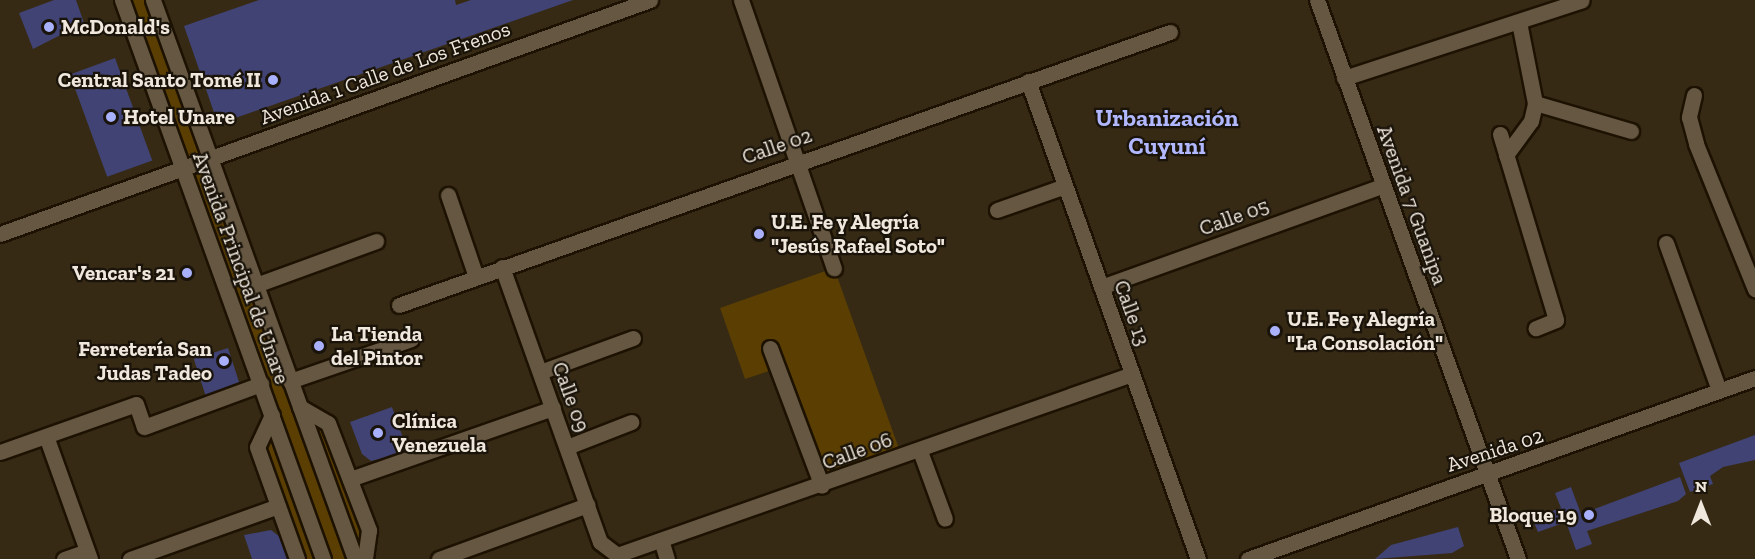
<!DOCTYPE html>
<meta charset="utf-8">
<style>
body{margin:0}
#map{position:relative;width:1755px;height:559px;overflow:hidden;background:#362a15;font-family:"Zilla Slab",serif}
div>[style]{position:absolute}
.green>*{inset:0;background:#5a3e02}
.building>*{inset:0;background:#404374;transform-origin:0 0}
.roads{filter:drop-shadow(2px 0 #1d1201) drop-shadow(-2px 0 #1d1201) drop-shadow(0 2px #1d1201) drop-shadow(0 -2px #1d1201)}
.minor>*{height:15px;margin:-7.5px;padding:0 7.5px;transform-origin:7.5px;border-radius:7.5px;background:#655741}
.tertiary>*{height:15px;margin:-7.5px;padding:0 7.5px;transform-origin:7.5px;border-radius:7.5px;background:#655741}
.dots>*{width:16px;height:16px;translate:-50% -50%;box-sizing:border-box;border:3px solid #19130a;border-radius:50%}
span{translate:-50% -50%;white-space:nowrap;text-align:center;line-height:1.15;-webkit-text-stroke:4.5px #19130a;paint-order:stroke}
.poi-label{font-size:21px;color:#f0e8dc;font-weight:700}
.left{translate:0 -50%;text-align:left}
.right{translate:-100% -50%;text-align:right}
.street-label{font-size:21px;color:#f0e8dc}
.quarter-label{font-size:24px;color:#b1b8ff;font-weight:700}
.north{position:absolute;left:1671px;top:475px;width:60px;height:60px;-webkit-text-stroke:4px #19130a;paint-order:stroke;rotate:0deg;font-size:16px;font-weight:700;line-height:24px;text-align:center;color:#f0e8dc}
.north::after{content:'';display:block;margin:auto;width:21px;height:27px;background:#f0e8dc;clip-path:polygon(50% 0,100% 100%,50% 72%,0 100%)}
</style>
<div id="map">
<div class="green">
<div style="clip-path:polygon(122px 0,153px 0,300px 407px,324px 419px,369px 530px,365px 559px,297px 559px,258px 453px,272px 415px)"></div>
<div style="clip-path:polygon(834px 268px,902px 457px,822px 486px,778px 368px,745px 379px,720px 308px)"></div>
</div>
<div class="building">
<div style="clip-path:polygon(54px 0,76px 0,84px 23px,33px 49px,19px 13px)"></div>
<div style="clip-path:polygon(259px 0,455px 0,456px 5px,471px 0,573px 0,218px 124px,184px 26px)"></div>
<div style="left:115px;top:58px;width:109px;height:48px;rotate:70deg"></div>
<div style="left:228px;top:348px;width:38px;height:36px;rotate:72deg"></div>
<div style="clip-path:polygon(392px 407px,408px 452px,371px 461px,362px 454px,350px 422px)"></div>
<div style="clip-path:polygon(1755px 435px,1755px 460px,1723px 467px,1710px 476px,1713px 484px,1690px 492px,1679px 463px)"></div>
<div style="clip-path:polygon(1680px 477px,1686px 494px,1678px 501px,1587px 531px,1592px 544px,1576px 550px,1566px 522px,1538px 532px,1532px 518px,1561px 508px,1555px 493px,1571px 487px,1581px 514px)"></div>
<div style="clip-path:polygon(1458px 527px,1464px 546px,1452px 553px,1375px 559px,1391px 545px)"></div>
<div style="clip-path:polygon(271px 530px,280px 537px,290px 559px,252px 559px,244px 535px)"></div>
</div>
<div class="roads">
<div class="minor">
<div style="left:741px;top:0;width:284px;rotate:70.9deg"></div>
<div style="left:1317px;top:0;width:594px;rotate:70.22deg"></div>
<div style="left:1344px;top:78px;width:250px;rotate:-18.1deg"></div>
<div style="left:1028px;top:81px;width:507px;rotate:70.42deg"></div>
<div style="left:1694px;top:95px;width:23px;rotate:103deg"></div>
<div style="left:1689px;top:117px;width:28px;rotate:75deg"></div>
<div style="left:1696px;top:144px;width:157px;rotate:67.9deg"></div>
<div style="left:1535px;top:103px;width:100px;rotate:16.3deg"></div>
<div style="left:1500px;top:134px;width:194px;rotate:73.2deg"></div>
<div style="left:1556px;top:320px;width:22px;rotate:158deg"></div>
<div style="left:1506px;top:155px;width:42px;rotate:-53.7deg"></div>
<div style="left:1531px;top:121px;width:18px;rotate:-77deg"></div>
<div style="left:1535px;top:103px;width:83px;rotate:-101.2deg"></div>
<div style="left:448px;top:195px;width:87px;rotate:71.1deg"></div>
<div style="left:997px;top:210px;width:72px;rotate:-19.4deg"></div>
<div style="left:0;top:234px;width:691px;rotate:-19.8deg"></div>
<div style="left:1666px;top:243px;width:156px;rotate:70.2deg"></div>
<div style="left:502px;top:267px;width:292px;rotate:70.4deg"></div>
<div style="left:600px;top:542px;width:21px;rotate:37deg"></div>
<div style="left:617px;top:555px;width:546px;rotate:-19.36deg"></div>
<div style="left:256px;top:285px;width:128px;rotate:-20.1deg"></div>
<div style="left:1101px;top:287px;width:299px;rotate:-19.8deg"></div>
<div style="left:399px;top:305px;width:818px;rotate:-19.5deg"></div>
<div style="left:770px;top:348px;width:147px;rotate:69.4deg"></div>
<div style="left:540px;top:372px;width:99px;rotate:-20.1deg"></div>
<div style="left:290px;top:381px;width:128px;rotate:-19.1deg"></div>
<div style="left:300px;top:407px;width:32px;rotate:30deg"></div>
<div style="left:328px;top:423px;width:115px;rotate:69deg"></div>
<div style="left:369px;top:530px;width:29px;rotate:98deg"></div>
<div style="left:272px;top:415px;width:35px;rotate:115deg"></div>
<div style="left:257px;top:447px;width:119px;rotate:70.3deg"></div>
<div style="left:46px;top:436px;width:131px;rotate:70.3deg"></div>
<div style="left:567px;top:447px;width:69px;rotate:-21.3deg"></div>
<div style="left:920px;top:451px;width:72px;rotate:69.8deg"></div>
<div style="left:0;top:452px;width:144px;rotate:-19.4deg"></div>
<div style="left:136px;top:404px;width:24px;rotate:71deg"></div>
<div style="left:144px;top:427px;width:125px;rotate:-20.2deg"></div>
<div style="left:350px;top:479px;width:215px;rotate:-19.3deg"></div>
<div style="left:662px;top:543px;width:17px;rotate:73deg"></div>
<div style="left:64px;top:559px;width:24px;rotate:-19deg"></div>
<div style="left:130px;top:559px;width:157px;rotate:-19.7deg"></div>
<div style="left:439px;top:559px;width:158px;rotate:-20deg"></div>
<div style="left:1248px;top:559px;width:538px;rotate:-19.65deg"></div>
</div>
<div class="tertiary">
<div style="left:122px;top:0;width:594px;rotate:70.22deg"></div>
<div style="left:153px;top:0;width:594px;rotate:70.13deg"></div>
</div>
</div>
<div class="dots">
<div style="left:49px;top:27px;background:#a9b0fc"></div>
<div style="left:273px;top:80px;background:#a9b0fc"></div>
<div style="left:111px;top:117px;background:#a9b0fc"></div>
<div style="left:759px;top:234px;background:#a9b0fc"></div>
<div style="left:187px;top:273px;background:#a9b0fc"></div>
<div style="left:1275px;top:331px;background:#a9b0fc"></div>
<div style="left:319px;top:346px;background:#a9b0fc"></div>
<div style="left:224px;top:361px;background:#a9b0fc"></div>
<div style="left:378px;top:433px;background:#a9b0fc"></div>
<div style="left:1589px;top:515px;background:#a9b0fc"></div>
</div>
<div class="poi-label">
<span class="left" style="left:61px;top:27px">McDonald's</span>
<span class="right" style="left:261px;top:80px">Central Santo Tomé II</span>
<span class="left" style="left:123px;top:117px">Hotel Unare</span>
<span class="left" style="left:771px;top:234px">U.E. Fe y Alegría<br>"Jesús Rafael Soto"</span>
<span class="right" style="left:175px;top:273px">Vencar's 21</span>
<span class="left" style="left:1287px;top:331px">U.E. Fe y Alegría<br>"La Consolación"</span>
<span class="left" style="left:331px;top:346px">La Tienda<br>del Pintor</span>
<span class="right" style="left:212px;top:361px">Ferretería San<br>Judas Tadeo</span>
<span class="left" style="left:392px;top:433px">Clínica<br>Venezuela</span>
<span class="right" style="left:1577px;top:515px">Bloque 19</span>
</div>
<div class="street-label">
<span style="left:385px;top:73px;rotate:-20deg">Avenida 1 Calle de Los Frenos</span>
<span style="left:777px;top:146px;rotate:-19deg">Calle 02</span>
<span style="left:1412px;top:205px;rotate:70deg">Avenida 7 Guanipa</span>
<span style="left:1234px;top:217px;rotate:-20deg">Calle 05</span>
<span style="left:241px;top:268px;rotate:70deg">Avenida Principal de Unare</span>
<span style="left:1132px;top:313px;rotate:70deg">Calle 13</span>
<span style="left:571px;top:397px;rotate:70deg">Calle 09</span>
<span style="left:1495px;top:450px;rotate:-18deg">Avenida 02</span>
<span style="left:857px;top:451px;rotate:-20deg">Calle 06</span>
</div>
<div class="quarter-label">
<span style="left:1167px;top:132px">Urbanización<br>Cuyuní</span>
</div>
<div class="north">N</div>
</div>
